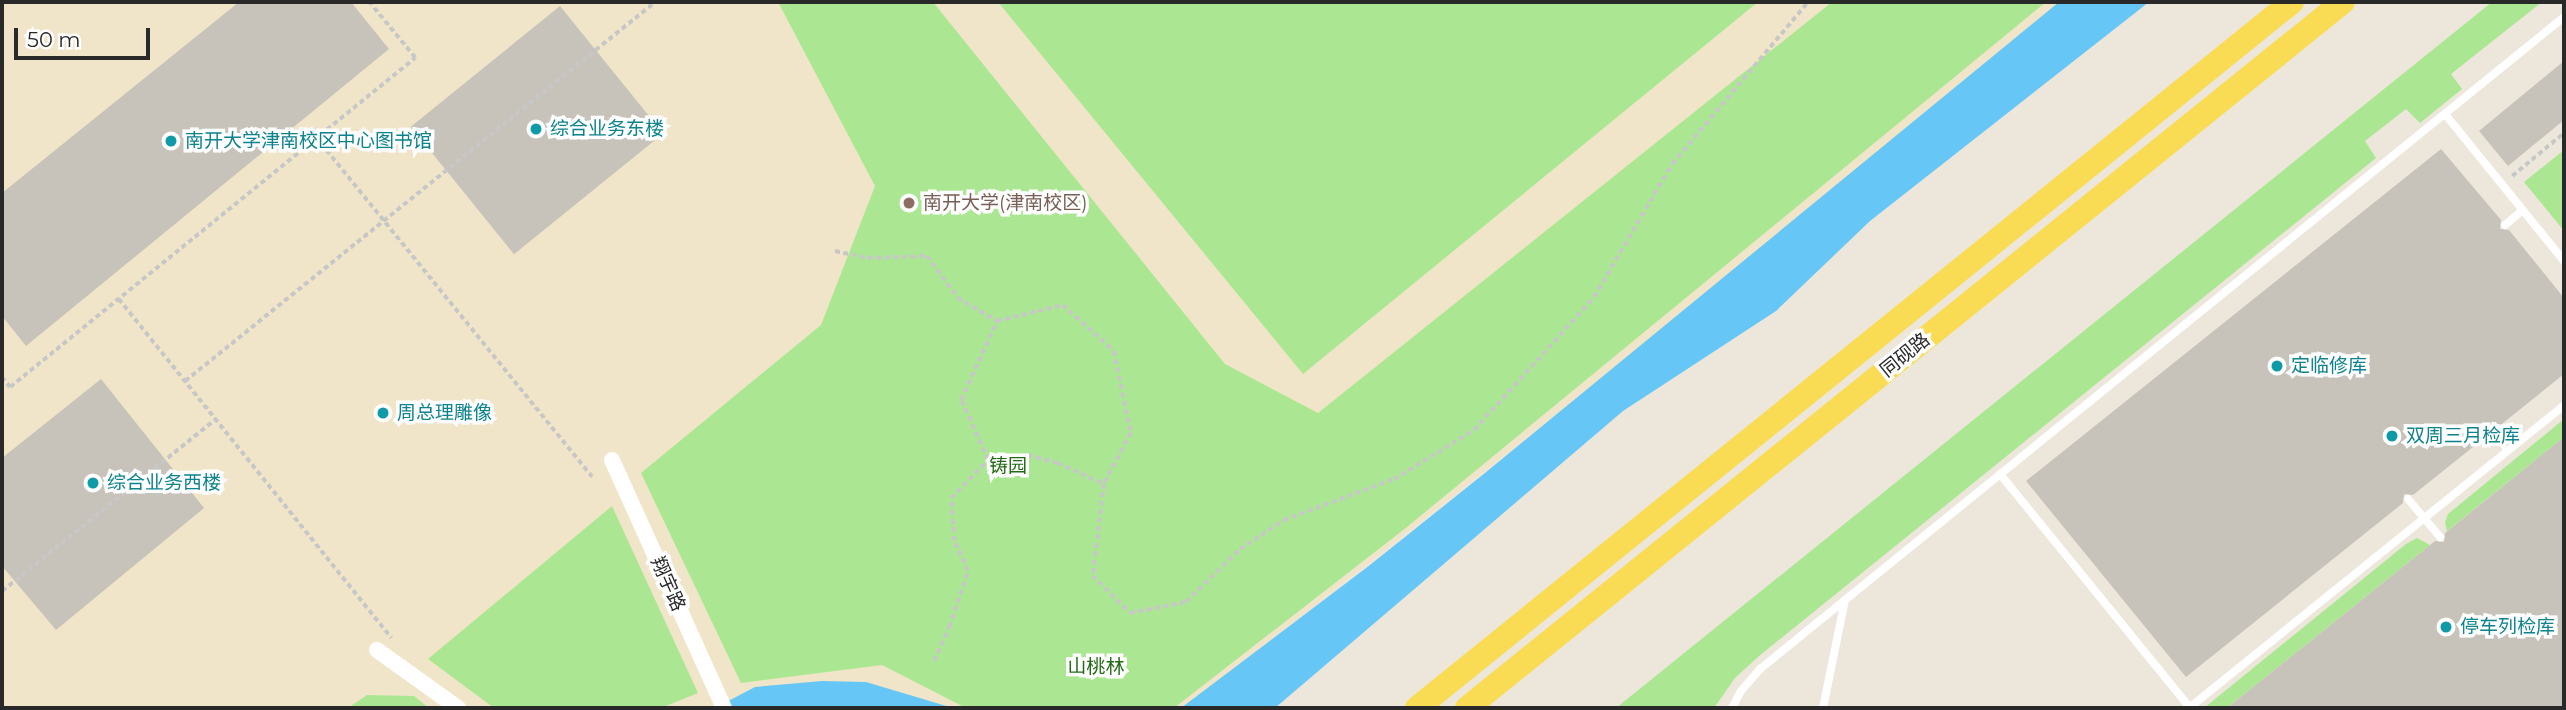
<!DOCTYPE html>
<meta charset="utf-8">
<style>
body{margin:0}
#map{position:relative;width:2566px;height:710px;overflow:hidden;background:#ede6da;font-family:Montserrat,"Noto Sans SC",sans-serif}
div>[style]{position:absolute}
.education>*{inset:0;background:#f0e5c8}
.green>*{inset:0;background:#abe793}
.water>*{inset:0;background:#66c7f6}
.building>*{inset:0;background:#c8c3ba;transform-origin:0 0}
.path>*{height:3.5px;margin-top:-1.75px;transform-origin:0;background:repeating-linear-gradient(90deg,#c7c7c7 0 5px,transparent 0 8.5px)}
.lane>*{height:8px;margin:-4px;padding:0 4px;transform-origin:4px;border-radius:4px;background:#fff}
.street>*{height:16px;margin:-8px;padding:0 8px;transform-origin:8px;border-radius:8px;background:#fff}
.primary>*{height:24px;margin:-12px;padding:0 12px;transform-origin:12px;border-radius:12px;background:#f9dc53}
.dots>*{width:19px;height:19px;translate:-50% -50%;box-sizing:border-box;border:4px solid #fff;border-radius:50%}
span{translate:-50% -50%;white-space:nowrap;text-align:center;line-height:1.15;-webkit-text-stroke:7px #fff;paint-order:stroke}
.culture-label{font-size:19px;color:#0d838f}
.left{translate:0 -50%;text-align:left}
.education-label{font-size:19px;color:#785e54}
.street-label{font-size:19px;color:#292929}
.park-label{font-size:19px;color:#226b15}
.frame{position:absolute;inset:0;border:4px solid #292929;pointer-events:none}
.scale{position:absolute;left:14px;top:28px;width:136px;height:32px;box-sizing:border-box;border:4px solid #292929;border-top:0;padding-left:9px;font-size:21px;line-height:24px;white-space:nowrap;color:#292929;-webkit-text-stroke:5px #fff;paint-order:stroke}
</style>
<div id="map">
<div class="education">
<div style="clip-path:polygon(2px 2px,2063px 2px,1568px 405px,1185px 708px,2px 708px)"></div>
</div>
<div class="green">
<div style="clip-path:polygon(778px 2px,933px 2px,1225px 364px,1318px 413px,1832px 2px,2046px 2px,1407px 527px,1174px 708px,966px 708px,882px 665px,741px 683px,641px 473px,821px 325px,875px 186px)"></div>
<div style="clip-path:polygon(998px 2px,1758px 2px,1303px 374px)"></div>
<div style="clip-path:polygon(2492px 2px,2542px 2px,2451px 74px,2462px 89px,2420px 123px,2406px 109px,2365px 141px,2376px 158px,1759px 656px,1735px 678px,1714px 708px,1616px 708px)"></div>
<div style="clip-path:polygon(2564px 150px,2564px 231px,2524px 182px)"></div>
<div style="clip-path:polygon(2564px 419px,2564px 437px,2447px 531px,2445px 522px,2448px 514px)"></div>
<div style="clip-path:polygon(612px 506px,698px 693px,661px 708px,494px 708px,428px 659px)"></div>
<div style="clip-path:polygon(2417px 538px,2430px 545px,2227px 708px,2204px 708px,2406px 544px)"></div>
<div style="clip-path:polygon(367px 695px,414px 696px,429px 708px,348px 708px)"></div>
</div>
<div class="water">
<div style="clip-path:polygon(2059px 2px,2149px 2px,1870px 221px,1776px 311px,1623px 411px,1275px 708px,1181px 708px,1370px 565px,1485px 473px)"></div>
<div style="clip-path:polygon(822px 681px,866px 682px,953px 708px,715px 708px,755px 687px)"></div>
</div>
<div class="building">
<div style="clip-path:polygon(239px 2px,351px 2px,389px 49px,26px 346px,2px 316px,2px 193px)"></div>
<div style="left:560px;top:6px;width:164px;height:192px;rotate:51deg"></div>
<div style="clip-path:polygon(2564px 61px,2564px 120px,2508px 166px,2479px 131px)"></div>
<div style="clip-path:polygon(2441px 149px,2501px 220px,2500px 229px,2509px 230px,2564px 298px,2564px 374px,2413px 495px,2404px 494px,2403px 503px,2186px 677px,2026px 481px)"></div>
<div style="clip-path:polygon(101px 379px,204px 508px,56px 630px,2px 566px,2px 458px)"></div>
<div style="clip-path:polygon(2564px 437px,2564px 708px,2227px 708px,2435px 541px,2444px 542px,2445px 533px)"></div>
</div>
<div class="path">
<div style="left:316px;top:137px;width:438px;rotate:50.9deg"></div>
<div style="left:2512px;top:176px;width:67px;rotate:-39.6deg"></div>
<div style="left:835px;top:251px;width:34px;rotate:12deg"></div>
<div style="left:868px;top:258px;width:59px;rotate:-1.9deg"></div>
<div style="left:927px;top:256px;width:52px;rotate:53.6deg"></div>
<div style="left:958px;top:298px;width:45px;rotate:30.5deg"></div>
<div style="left:997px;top:321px;width:68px;rotate:-13.6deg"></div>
<div style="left:1063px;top:305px;width:69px;rotate:42deg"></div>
<div style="left:1114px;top:351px;width:84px;rotate:78.3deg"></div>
<div style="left:1131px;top:433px;width:58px;rotate:117.9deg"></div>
<div style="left:1104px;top:484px;width:93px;rotate:96.8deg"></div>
<div style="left:1093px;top:576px;width:52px;rotate:45deg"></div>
<div style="left:1130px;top:613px;width:57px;rotate:-11.1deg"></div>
<div style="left:1186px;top:602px;width:76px;rotate:-44.5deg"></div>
<div style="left:1240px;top:549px;width:53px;rotate:-33.4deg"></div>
<div style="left:1284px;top:520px;width:117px;rotate:-20.4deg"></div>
<div style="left:1394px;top:479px;width:94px;rotate:-31.5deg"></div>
<div style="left:1474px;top:430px;width:179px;rotate:-47.9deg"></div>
<div style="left:1594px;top:297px;width:154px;rotate:-59.6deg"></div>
<div style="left:1672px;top:164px;width:212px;rotate:-50deg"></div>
<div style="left:119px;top:299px;width:435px;rotate:51.2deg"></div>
<div style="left:2px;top:377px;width:13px;rotate:51deg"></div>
<div style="left:10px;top:387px;width:522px;rotate:-39.09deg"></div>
<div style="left:415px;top:58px;width:72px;rotate:-129.4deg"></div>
<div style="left:185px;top:381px;width:604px;rotate:-38.88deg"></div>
<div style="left:988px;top:460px;width:40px;rotate:-7.1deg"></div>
<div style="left:1028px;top:455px;width:31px;rotate:15deg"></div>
<div style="left:1058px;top:463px;width:51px;rotate:24.5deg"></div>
<div style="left:2px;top:591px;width:275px;rotate:-38.8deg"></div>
<div style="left:934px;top:661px;width:37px;rotate:-66deg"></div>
<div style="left:949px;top:627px;width:59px;rotate:-71.3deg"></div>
<div style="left:968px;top:571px;width:33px;rotate:-115deg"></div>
<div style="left:954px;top:541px;width:43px;rotate:-94deg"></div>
<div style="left:951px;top:498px;width:53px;rotate:-45.8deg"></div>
<div style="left:988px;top:460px;width:66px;rotate:-114.2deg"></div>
<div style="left:961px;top:400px;width:87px;rotate:-65.5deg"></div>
</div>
<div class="lane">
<div style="left:2445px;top:114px;width:189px;rotate:51deg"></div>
<div style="left:2505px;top:225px;width:23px;rotate:-40deg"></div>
<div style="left:2000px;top:474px;width:301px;rotate:50.9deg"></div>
<div style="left:2408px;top:499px;width:50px;rotate:49.9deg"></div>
<div style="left:1732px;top:708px;width:19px;rotate:-62deg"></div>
<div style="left:1741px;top:691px;width:29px;rotate:-49deg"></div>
<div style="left:1760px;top:669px;width:1035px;rotate:-39.04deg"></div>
<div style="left:1823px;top:708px;width:110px;rotate:-78.5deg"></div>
<div style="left:2189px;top:708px;width:482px;rotate:-38.9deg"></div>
</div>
<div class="street">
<div style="left:612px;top:460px;width:272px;rotate:65.7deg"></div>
<div style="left:377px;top:650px;width:100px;rotate:35.6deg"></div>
</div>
<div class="primary">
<div style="left:1417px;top:708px;width:1124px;rotate:-38.9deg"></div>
<div style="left:1467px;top:708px;width:1125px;rotate:-38.87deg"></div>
</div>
<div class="dots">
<div style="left:536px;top:129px;background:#0f9aa8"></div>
<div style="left:171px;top:141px;background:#0f9aa8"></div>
<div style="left:909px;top:203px;background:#8d6e63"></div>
<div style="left:2277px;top:366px;background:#0f9aa8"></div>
<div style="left:383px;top:413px;background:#0f9aa8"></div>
<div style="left:2392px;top:436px;background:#0f9aa8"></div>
<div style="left:93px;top:483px;background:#0f9aa8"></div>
<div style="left:2446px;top:627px;background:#0f9aa8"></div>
</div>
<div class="culture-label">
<span class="left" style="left:550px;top:129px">综合业务东楼</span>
<span class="left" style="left:185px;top:141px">南开大学津南校区中心图书馆</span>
<span class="left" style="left:2291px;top:366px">定临修库</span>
<span class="left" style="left:397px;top:413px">周总理雕像</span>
<span class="left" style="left:2406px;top:436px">双周三月检库</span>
<span class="left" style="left:107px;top:483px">综合业务西楼</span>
<span class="left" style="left:2460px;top:627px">停车列检库</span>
</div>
<div class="education-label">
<span class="left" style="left:923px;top:203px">南开大学(津南校区)</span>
</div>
<div class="street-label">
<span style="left:1905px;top:355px;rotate:-39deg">同砚路</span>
<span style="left:668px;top:584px;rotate:66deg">翔宇路</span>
</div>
<div class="park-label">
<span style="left:1008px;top:466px">铸园</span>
<span style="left:1096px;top:667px">山桃林</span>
</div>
<div class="frame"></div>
<div class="scale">50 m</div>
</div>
